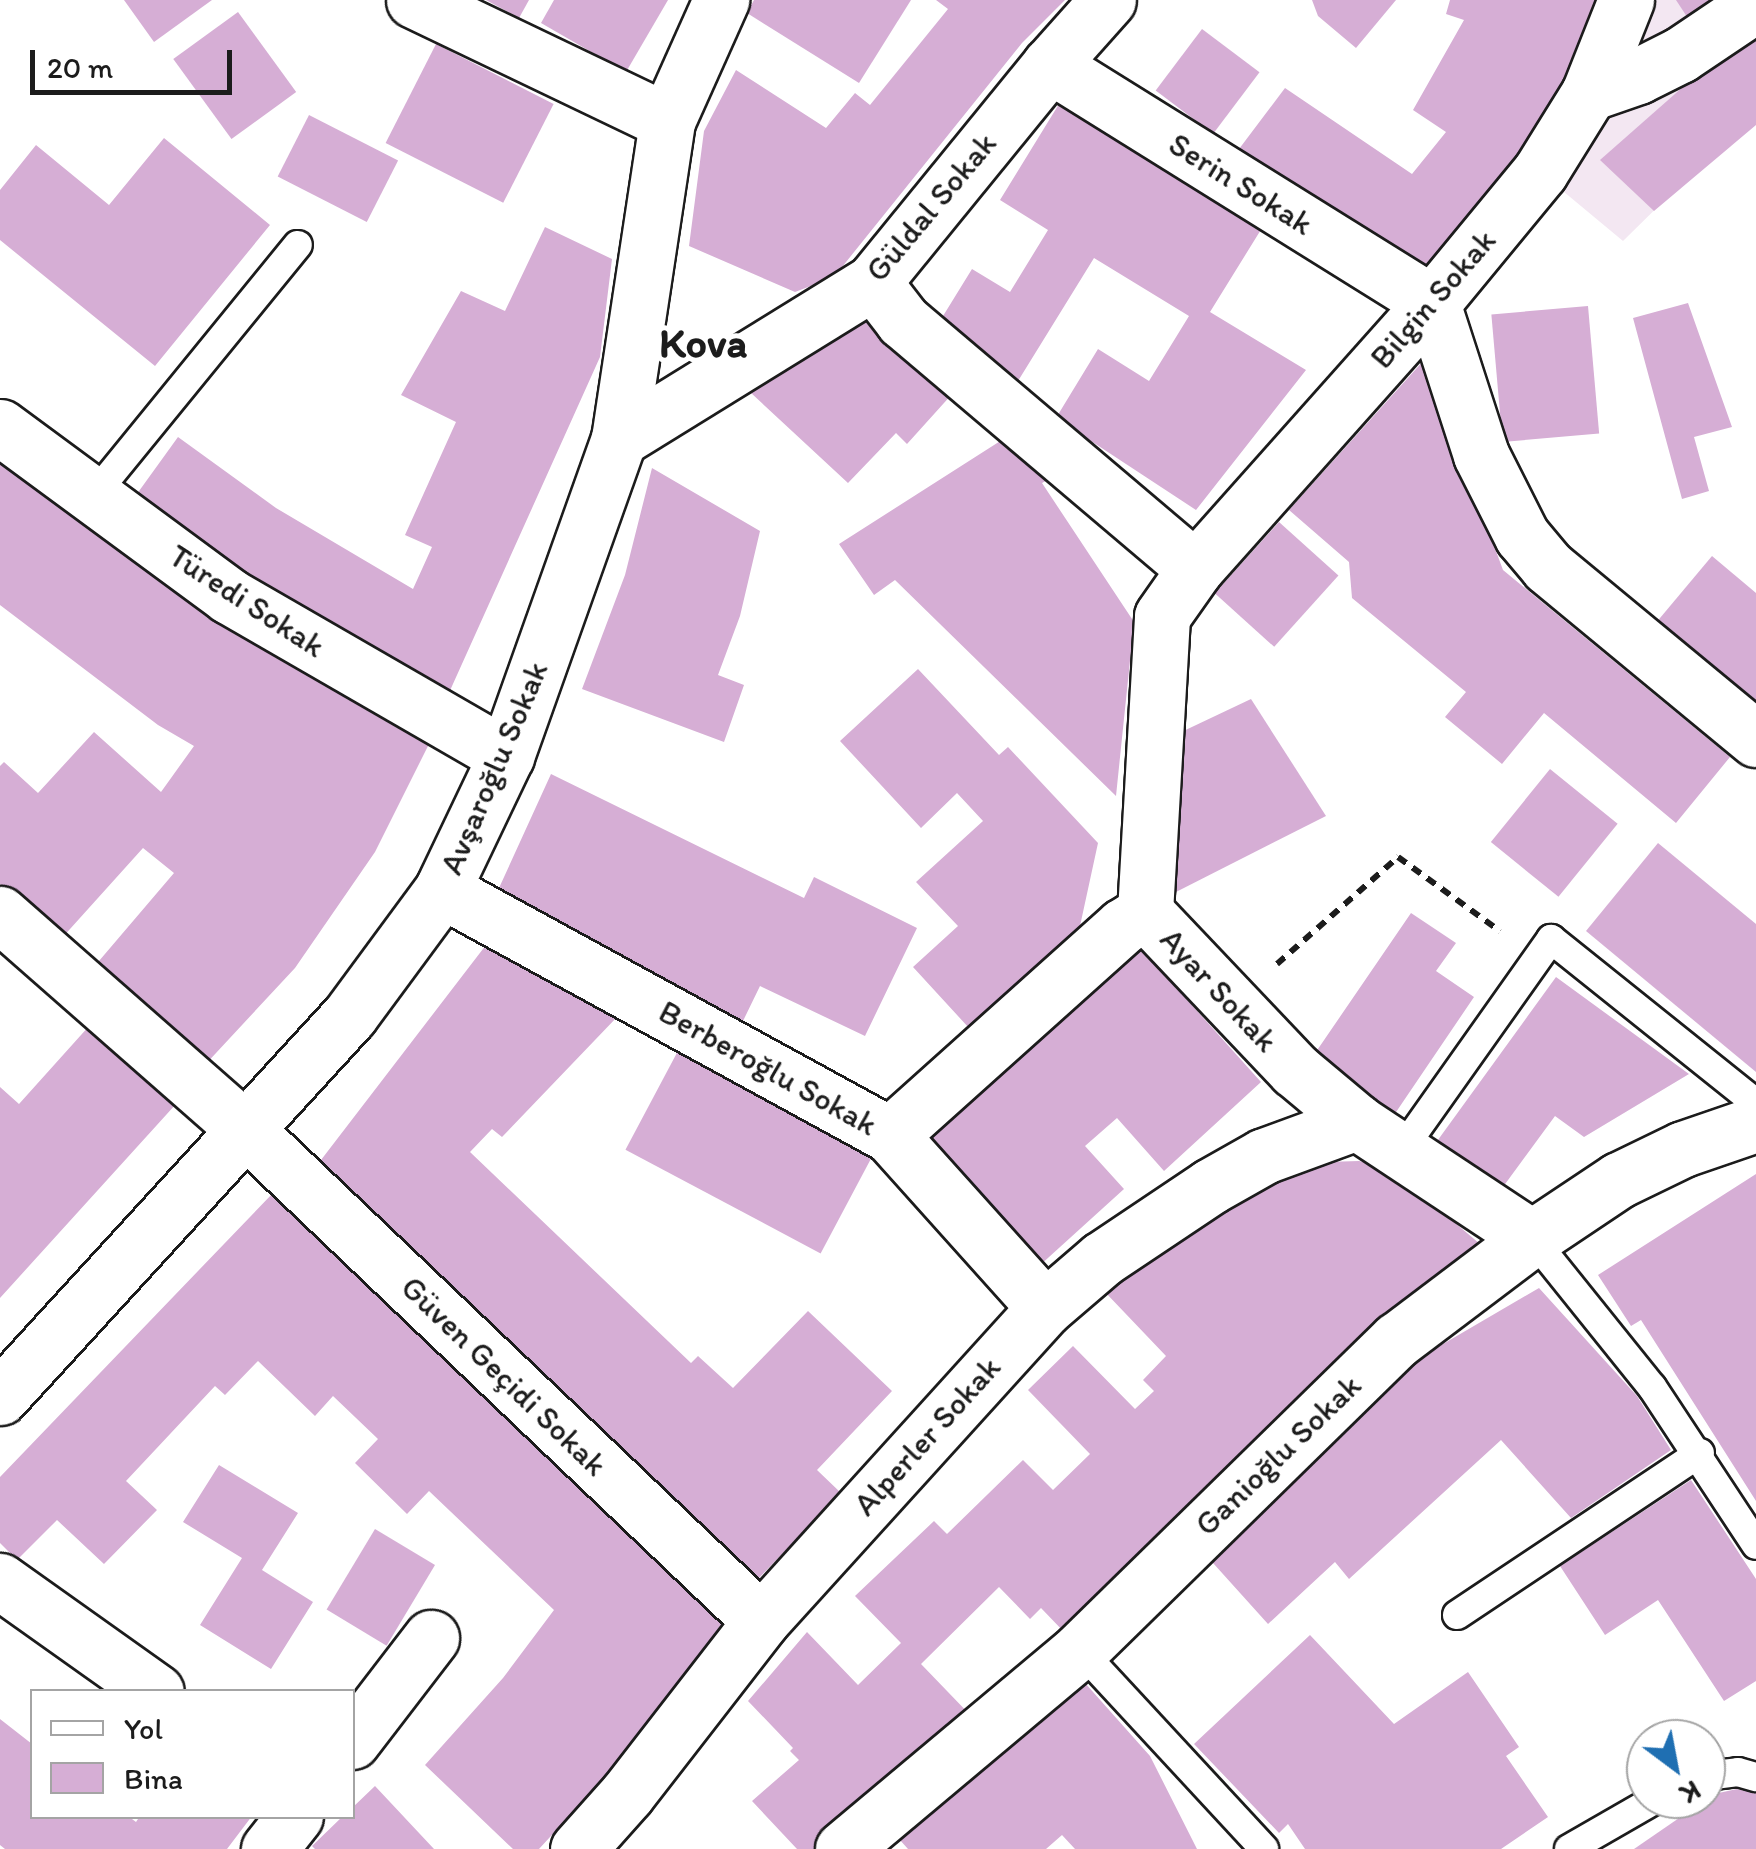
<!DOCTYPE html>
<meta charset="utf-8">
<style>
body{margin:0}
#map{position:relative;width:1756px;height:1849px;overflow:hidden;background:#fff;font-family:Itim,sans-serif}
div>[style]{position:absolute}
.built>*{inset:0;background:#f3e7f2}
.building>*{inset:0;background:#d6aed5;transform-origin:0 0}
.path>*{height:6px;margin-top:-3px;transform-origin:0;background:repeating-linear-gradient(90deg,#1c1c1c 0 10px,transparent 0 18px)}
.roads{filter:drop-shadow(2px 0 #1c1c1c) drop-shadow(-2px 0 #1c1c1c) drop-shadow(0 2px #1c1c1c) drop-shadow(0 -2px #1c1c1c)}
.lane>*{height:28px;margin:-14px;padding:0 14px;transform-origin:14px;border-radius:14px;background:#fff}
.street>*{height:55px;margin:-27.5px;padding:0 27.5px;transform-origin:27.5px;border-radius:27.5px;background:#fff}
span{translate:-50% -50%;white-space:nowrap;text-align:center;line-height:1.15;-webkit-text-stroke:10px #fff;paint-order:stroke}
.street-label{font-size:32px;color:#1c1c1c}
.district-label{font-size:42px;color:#1c1c1c;font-weight:700}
.legend{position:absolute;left:30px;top:1689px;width:325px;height:130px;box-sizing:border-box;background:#fff;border:2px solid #a4a4a4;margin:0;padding:12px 18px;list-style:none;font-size:30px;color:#1c1c1c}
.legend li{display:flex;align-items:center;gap:20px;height:50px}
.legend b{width:50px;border:2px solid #a4a4a4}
.north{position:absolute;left:1626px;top:1719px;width:100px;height:100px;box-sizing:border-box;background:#fff;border:2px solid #a4a4a4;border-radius:50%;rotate:148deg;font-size:28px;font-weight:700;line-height:40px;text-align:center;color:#1c1c1c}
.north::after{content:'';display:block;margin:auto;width:35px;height:45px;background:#1f6fb2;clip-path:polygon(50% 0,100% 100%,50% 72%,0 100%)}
.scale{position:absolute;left:30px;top:50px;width:202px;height:45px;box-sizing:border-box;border:5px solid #1c1c1c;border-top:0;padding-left:12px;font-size:30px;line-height:35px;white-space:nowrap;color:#1c1c1c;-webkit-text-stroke:8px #fff;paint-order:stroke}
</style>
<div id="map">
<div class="built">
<div style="clip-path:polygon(1626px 0,1756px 0,1688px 177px,1623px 241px,1540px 172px)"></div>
</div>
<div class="building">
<div style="clip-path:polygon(124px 0,212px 0,154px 42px)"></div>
<div style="clip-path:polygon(486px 0,529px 0,519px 18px)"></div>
<div style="clip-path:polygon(554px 0,668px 0,626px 72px,541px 23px)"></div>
<div style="clip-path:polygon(754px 0,911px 0,859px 83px,747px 13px)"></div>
<div style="clip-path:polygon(936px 0,1065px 0,1022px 43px,834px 277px,795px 292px,689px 246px,704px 131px,736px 70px,826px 128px,855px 93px,870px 105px,948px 9px)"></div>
<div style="clip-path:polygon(1312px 0,1396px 0,1356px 48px,1318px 16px)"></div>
<div style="clip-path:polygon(1450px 0,1601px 0,1582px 60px,1517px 176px,1432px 273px,1236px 153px,1285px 88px,1412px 174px,1446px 132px,1413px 110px,1464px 20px,1446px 14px)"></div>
<div style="clip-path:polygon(1676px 0,1734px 0,1693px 26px)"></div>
<div style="left:238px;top:12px;width:99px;height:80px;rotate:54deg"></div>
<div style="left:1202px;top:29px;width:72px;height:77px;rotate:37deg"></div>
<div style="clip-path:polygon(1756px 35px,1756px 125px,1654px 211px,1600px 160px,1684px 86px)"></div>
<div style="left:436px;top:44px;width:132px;height:111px;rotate:27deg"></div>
<div style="clip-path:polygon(1059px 104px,1262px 228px,1210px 312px,1306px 370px,1196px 510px,1056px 418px,1098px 349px,1149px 381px,1189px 316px,1094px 258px,1013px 389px,935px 329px,972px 269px,1010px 292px,1048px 230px,1000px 200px)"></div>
<div style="left:309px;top:115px;width:100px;height:69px;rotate:27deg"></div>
<div style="clip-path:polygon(164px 138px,270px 225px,155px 366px,0 240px,0 190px,36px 145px,109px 205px)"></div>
<div style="clip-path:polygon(545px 227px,612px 259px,600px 357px,448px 695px,240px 574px,134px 498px,178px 437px,276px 508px,413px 589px,432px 547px,405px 535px,456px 422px,401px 395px,461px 291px,505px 311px)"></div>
<div style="clip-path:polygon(1688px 303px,1732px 427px,1694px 437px,1709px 491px,1682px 499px,1633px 318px)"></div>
<div style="left:1588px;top:306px;width:128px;height:97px;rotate:85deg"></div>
<div style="clip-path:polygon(867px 318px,953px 393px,907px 444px,896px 433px,848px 483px,750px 392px)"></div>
<div style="clip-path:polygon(1425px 359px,1503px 570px,1730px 757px,1676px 823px,1544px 713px,1502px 764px,1445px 717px,1466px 692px,1352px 598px,1349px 562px,1289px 510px)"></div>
<div style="clip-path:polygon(1005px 438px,1051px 478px,1042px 483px,1134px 622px,1116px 796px,895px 580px,874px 595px,839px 544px)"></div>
<div style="clip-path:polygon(0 459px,211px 620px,429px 744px,375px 852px,295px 968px,203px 1067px,93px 968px,174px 873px,143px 848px,61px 939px,0 884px,0 766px,4px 762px,38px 793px,94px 732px,161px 792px,194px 746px,158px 725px,0 605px)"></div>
<div style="clip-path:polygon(652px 468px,760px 531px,740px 616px,718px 675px,744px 685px,724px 742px,582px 689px,625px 575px)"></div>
<div style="left:1279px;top:522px;width:80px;height:96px;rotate:42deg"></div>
<div style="clip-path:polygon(1712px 556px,1756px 593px,1756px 705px,1655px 624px)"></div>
<div style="clip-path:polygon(918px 669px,999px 755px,1008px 747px,1098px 843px,1080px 926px,969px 1028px,913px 967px,958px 926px,916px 882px,983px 821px,957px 793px,921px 828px,840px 741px)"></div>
<div style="clip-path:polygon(1251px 699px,1326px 816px,1174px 893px,1175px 735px)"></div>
<div style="left:1550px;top:769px;width:87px;height:94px;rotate:39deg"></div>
<div style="clip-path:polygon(551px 774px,804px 898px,814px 877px,917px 928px,865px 1036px,760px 986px,743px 1021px,499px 888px)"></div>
<div style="clip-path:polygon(1658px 843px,1756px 924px,1756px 1072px,1586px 931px)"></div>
<div style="clip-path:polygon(1411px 913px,1456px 943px,1436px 971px,1474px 997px,1390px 1121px,1307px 1065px)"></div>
<div style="clip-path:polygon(1136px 943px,1261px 1082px,1164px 1171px,1117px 1118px,1085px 1146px,1124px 1189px,1038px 1267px,921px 1137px)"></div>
<div style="clip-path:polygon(486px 945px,618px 1016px,502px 1137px,492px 1129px,470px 1152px,691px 1363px,698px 1356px,733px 1388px,808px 1311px,892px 1391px,817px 1470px,841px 1493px,758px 1579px,321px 1160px)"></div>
<div style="clip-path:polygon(1556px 977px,1689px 1074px,1584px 1137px,1555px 1116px,1500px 1191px,1435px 1144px)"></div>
<div style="clip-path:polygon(90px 1025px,176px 1104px,0 1298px,0 1087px,19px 1104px)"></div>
<div style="left:679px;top:1049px;width:221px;height:114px;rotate:28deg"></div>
<div style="clip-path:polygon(1359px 1161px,1390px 1168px,1480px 1244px,1066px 1634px,1041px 1608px,1030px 1619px,999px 1587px,921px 1664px,974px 1719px,817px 1849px,797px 1849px,752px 1801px,799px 1760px,790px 1751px,793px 1748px,748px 1701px,807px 1632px,858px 1685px,901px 1643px,855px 1596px,934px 1521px,947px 1534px,1023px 1460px,1053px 1490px,1090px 1454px,1028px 1390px,1073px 1346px,1135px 1409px,1154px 1391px,1143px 1380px,1166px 1356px,1104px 1291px,1171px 1240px,1276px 1180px,1326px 1162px)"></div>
<div style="clip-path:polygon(1756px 1174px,1756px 1501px,1641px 1320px,1631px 1326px,1598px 1275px)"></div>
<div style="clip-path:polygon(273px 1193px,723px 1623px,606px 1776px,539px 1849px,513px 1849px,425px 1765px,503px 1678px,554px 1610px,429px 1491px,407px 1514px,355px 1463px,378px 1439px,333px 1396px,315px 1416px,258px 1361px,225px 1395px,215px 1386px,126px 1481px,157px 1510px,104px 1564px,57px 1520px,17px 1560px,0 1543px,0 1477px)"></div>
<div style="clip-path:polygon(1539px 1288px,1637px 1396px,1671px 1450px,1571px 1518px,1501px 1440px,1349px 1579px,1335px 1562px,1268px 1624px,1204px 1553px,1414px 1361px)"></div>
<div style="clip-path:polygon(219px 1465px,298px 1513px,262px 1570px,313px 1602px,271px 1669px,200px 1625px,242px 1558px,183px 1522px)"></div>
<div style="clip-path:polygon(1691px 1480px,1756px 1579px,1756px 1681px,1724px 1701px,1658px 1600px,1605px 1635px,1560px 1566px)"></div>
<div style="left:375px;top:1529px;width:70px;height:94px;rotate:31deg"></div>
<div style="clip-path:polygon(1310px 1635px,1394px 1724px,1468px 1672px,1519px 1747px,1506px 1756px,1548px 1817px,1501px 1849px,1305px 1849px,1288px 1824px,1279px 1833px,1194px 1744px)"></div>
<div style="clip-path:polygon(1077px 1674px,1150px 1756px,1197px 1849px,1075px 1849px,1062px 1835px,1046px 1849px,908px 1849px,891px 1830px)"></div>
<div style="clip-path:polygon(0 1719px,32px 1744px,32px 1816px,128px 1816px,136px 1822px,140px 1816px,252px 1816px,227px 1849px,5px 1849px,0 1845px)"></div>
<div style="clip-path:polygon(375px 1786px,434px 1849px,315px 1849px,312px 1846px,343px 1816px,352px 1816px,352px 1808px)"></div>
<div style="clip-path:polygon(1737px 1789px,1756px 1793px,1756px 1849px,1634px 1849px,1714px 1794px)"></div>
</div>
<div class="path">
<div style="left:1277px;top:964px;width:162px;rotate:-41.5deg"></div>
<div style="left:1398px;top:857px;width:126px;rotate:36deg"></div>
</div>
<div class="roads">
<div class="lane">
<div style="left:93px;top:496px;width:324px;rotate:-50.8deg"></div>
<div style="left:1401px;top:1151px;width:260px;rotate:-54.7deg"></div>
<div style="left:1551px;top:939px;width:263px;rotate:38.7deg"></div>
<div style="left:1532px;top:1238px;width:191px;rotate:51.2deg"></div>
<div style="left:1652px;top:1387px;width:189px;rotate:56.6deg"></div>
<div style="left:1457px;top:1615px;width:292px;rotate:-33.7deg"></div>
<div style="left:1080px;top:1650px;width:271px;rotate:47.2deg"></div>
<div style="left:1706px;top:1776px;width:32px;rotate:-7deg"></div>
<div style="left:1738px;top:1772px;width:19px;rotate:16deg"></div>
<div style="left:1569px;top:1849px;width:100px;rotate:-29.9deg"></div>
</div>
<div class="street">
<div style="left:414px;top:0;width:280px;rotate:25.6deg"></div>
<div style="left:1050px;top:65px;width:450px;rotate:31.9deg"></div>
<div style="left:1432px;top:303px;width:160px;rotate:72.1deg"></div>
<div style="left:1481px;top:455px;width:91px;rotate:63.2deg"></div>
<div style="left:1522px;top:536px;width:40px;rotate:50deg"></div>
<div style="left:1548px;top:567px;width:270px;rotate:39.6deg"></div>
<div style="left:1589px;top:93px;width:52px;rotate:-19.1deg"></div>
<div style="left:1638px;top:76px;width:47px;rotate:-26.6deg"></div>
<div style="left:1680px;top:55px;width:92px;rotate:-33.9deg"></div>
<div style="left:873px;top:282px;width:49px;rotate:52.4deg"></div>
<div style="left:903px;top:321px;width:383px;rotate:40.3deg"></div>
<div style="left:0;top:427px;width:285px;rotate:36.4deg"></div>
<div style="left:229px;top:596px;width:320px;rotate:30deg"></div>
<div style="left:619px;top:439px;width:299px;rotate:-31.7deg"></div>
<div style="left:873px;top:282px;width:280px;rotate:-50.8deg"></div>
<div style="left:1050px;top:65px;width:87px;rotate:-48.3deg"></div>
<div style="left:442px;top:890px;width:511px;rotate:28.67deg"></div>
<div style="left:890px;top:1135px;width:232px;rotate:48.1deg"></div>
<div style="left:0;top:914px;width:329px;rotate:41.3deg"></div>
<div style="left:247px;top:1131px;width:710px;rotate:43.63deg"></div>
<div style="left:890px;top:1135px;width:313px;rotate:-41.9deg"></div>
<div style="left:1123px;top:926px;width:26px;rotate:-32deg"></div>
<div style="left:1532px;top:1238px;width:210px;rotate:-146.5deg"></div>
<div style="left:1357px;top:1122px;width:81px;rotate:-140deg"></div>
<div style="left:1295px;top:1070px;width:218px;rotate:-133.5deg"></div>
<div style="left:1145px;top:912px;width:296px;rotate:-86.7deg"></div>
<div style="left:1162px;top:616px;width:57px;rotate:-54.9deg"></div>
<div style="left:1195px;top:569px;width:356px;rotate:-48.3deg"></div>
<div style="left:1432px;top:303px;width:170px;rotate:-50.5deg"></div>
<div style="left:1540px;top:172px;width:93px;rotate:-58.2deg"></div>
<div style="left:1589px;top:93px;width:100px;rotate:-68.3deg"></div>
<div style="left:0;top:1397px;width:518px;rotate:-47.5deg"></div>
<div style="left:350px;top:1015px;width:155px;rotate:-53.6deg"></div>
<div style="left:442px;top:890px;width:148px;rotate:-64.5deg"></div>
<div style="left:506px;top:756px;width:337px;rotate:-70.4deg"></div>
<div style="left:619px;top:439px;width:322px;rotate:-81.4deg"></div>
<div style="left:667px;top:121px;width:133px;rotate:-65.9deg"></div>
<div style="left:0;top:1581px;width:191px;rotate:35.4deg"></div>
<div style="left:352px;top:1741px;width:130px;rotate:-52.5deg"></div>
<div style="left:269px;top:1849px;width:42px;rotate:-51.8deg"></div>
<div style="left:578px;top:1849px;width:74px;rotate:-48.3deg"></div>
<div style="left:627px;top:1794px;width:219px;rotate:-52.2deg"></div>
<div style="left:761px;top:1621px;width:423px;rotate:-47.8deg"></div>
<div style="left:1045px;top:1308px;width:75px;rotate:-40.7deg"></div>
<div style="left:1102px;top:1259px;width:131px;rotate:-33.8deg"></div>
<div style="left:1211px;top:1186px;width:61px;rotate:-29.5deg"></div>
<div style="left:1264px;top:1156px;width:99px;rotate:-20.1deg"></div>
<div style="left:843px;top:1849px;width:309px;rotate:-40deg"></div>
<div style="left:1080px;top:1650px;width:443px;rotate:-44.4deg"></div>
<div style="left:1397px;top:1340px;width:169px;rotate:-37.1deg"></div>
<div style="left:1532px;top:1238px;width:105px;rotate:-33.7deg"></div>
<div style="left:1619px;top:1180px;width:71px;rotate:-25.8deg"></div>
<div style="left:1683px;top:1149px;width:77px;rotate:-18.9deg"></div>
</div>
</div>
<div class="street-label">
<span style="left:1241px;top:184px;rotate:32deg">Serin Sokak</span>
<span style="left:931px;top:207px;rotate:-50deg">Güldal Sokak</span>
<span style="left:1433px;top:299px;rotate:-49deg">Bilgin Sokak</span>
<span style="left:247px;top:601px;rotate:33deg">Türedi Sokak</span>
<span style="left:494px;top:768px;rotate:-67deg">Avşaroğlu Sokak</span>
<span style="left:1219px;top:990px;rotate:47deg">Ayar Sokak</span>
<span style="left:768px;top:1068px;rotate:29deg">Berberoğlu Sokak</span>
<span style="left:504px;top:1376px;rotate:44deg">Güven Geçidi Sokak</span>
<span style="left:927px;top:1436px;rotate:-48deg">Alperler Sokak</span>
<span style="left:1278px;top:1455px;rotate:-44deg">Ganioğlu Sokak</span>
</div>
<div class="district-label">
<span style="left:703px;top:343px">Kova</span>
</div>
<ul class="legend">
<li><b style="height:12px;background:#fff"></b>Yol</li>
<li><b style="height:28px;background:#d6aed5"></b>Bina</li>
</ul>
<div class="north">K</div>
<div class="scale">20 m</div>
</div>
